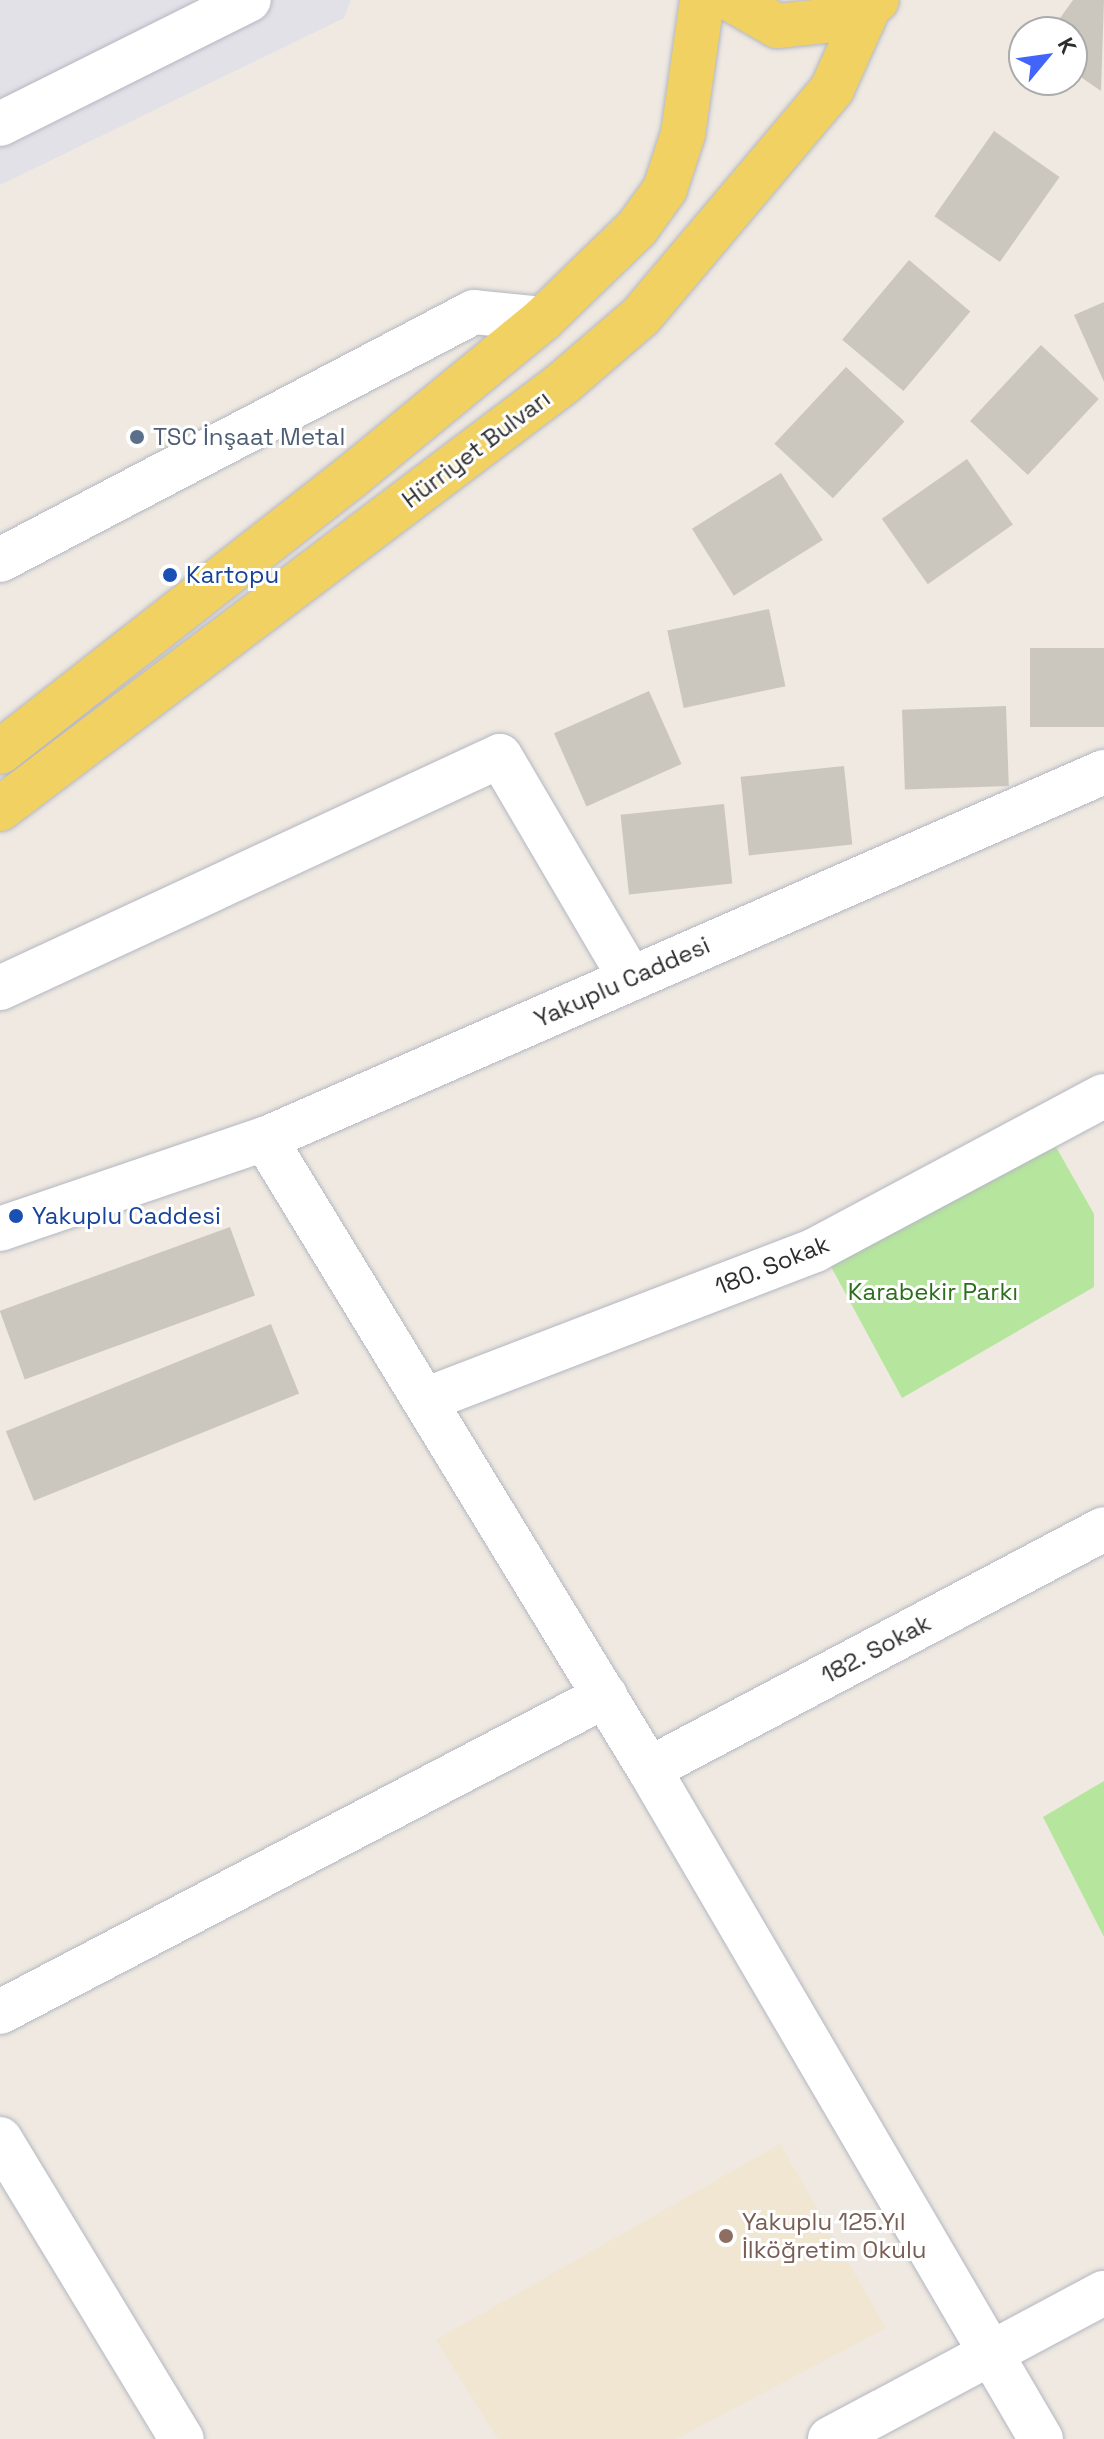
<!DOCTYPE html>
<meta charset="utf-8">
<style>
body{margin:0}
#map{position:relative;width:1104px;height:2439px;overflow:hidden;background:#efe9e1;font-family:"Space Grotesk",sans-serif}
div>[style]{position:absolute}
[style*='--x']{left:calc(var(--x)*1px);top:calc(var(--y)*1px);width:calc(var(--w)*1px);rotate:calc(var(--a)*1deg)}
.industrial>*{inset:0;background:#e3e1e8}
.education>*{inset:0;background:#f0e6d1}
.green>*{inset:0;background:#b6e59e}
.building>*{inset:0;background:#cbc7bf;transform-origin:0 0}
.roads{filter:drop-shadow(0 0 2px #b4b7c1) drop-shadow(0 0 2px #b4b7c1)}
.minor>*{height:44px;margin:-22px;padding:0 22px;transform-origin:22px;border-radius:22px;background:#fff}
.major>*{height:44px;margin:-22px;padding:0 22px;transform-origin:22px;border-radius:22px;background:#f2d163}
.dots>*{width:22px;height:22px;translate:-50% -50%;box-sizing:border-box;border:4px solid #fff;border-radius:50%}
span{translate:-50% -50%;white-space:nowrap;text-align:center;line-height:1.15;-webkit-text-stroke:6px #fff;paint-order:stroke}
.service-label{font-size:24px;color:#4e5e75}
.left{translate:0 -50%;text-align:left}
.street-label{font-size:24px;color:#2e2e2e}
.transit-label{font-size:24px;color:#164399}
.park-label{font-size:24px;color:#2c6e1b}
.education-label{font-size:24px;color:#785e54}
.north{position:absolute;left:1008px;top:16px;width:80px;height:80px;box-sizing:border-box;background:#fff;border:2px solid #ababab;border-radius:50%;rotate:61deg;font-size:22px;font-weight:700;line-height:32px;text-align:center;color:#2e2e2e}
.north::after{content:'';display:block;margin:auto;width:28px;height:36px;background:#4264fb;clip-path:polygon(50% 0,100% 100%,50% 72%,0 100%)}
</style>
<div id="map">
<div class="industrial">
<div style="clip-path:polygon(0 0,351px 0,344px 18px,0 185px)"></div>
</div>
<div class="education">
<div style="clip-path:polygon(780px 2144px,886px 2328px,676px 2439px,498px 2439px,436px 2340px)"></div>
</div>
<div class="green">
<div style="clip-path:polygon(1056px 1147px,1094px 1214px,1094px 1287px,902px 1398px,828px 1261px)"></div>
<div style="clip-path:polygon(1104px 1781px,1104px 1937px,1043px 1817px)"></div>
</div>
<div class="building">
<div style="clip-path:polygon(1073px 0,1104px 0,1101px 91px,1072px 71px,1072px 32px,1050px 32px)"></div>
<div style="left:994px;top:131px;width:80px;height:104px;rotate:35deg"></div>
<div style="left:909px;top:260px;width:80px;height:104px;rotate:40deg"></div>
<div style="clip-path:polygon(1104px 302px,1104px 382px,1074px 315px)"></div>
<div style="left:1041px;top:345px;width:79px;height:104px;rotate:43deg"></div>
<div style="left:846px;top:367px;width:80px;height:105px;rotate:43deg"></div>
<div style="left:967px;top:459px;width:80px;height:104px;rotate:55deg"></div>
<div style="left:781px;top:473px;width:79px;height:105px;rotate:58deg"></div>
<div style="left:769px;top:609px;width:79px;height:104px;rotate:78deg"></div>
<div style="left:1104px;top:648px;width:79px;height:74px;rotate:90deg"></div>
<div style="left:649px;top:691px;width:80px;height:104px;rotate:66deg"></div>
<div style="left:1006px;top:706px;width:80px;height:104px;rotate:88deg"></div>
<div style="left:844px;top:766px;width:79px;height:104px;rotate:84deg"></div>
<div style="left:724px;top:804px;width:80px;height:104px;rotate:84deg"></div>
<div style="left:230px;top:1227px;width:73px;height:245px;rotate:70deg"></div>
<div style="left:271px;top:1324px;width:75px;height:286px;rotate:68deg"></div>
</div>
<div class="roads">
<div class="minor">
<div style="--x:0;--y:124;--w:278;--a:-26.5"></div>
<div style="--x:0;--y:560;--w:535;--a:-27.62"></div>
<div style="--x:474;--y:312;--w:69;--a:5.8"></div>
<div style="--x:0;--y:988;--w:551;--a:-24.89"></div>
<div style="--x:500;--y:756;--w:257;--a:59.6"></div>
<div style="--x:265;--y:1139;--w:738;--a:58.64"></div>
<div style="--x:649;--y:1769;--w:776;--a:59.67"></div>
<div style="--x:0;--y:1229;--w:280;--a:-18.8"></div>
<div style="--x:265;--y:1139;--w:916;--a:-23.63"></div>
<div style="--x:425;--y:1400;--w:418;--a:-21"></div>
<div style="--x:815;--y:1250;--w:327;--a:-28.1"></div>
<div style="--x:649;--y:1769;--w:514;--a:-27.81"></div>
<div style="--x:0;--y:2012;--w:683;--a:-27.58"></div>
<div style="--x:0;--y:2139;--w:351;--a:58.8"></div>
<div style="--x:830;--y:2439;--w:310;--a:-28.1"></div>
</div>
<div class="major">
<div style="--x:732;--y:0;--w:52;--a:30"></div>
<div style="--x:777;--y:26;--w:56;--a:-6.1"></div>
<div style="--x:833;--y:20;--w:48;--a:-24.4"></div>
<div style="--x:0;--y:752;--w:447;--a:-38.1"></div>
<div style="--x:352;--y:476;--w:247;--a:-39.4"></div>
<div style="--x:543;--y:319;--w:131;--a:-44.1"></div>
<div style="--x:637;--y:228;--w:48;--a:-54.3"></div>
<div style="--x:665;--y:189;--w:58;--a:-71.9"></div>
<div style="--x:683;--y:134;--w:135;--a:-81.9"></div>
<div style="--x:0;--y:809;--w:705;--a:-37.1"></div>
<div style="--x:562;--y:384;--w:104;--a:-40.7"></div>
<div style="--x:641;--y:316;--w:297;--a:-49.9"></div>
<div style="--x:832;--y:89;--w:88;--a:-65.8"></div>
</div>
</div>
<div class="dots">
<div style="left:137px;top:437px;background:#5c6f8a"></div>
<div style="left:170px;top:575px;background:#1a4fb4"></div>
<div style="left:16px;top:1216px;background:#1a4fb4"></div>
<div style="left:726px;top:2236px;background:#8d6e63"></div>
</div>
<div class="service-label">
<span class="left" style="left:153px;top:437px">TSC İnşaat Metal</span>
</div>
<div class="street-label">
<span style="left:476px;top:449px;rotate:-37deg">Hürriyet Bulvarı</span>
<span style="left:622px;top:982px;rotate:-24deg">Yakuplu Caddesi</span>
<span style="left:772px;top:1265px;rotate:-22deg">180. Sokak</span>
<span style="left:876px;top:1649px;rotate:-28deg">182. Sokak</span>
</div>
<div class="transit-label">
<span class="left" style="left:186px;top:575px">Kartopu</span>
<span class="left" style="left:32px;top:1216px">Yakuplu Caddesi</span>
</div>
<div class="park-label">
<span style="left:933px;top:1292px">Karabekir Parkı</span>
</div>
<div class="education-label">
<span class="left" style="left:742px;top:2236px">Yakuplu 125.Yıl<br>İlköğretim Okulu</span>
</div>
<div class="north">K</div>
</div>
